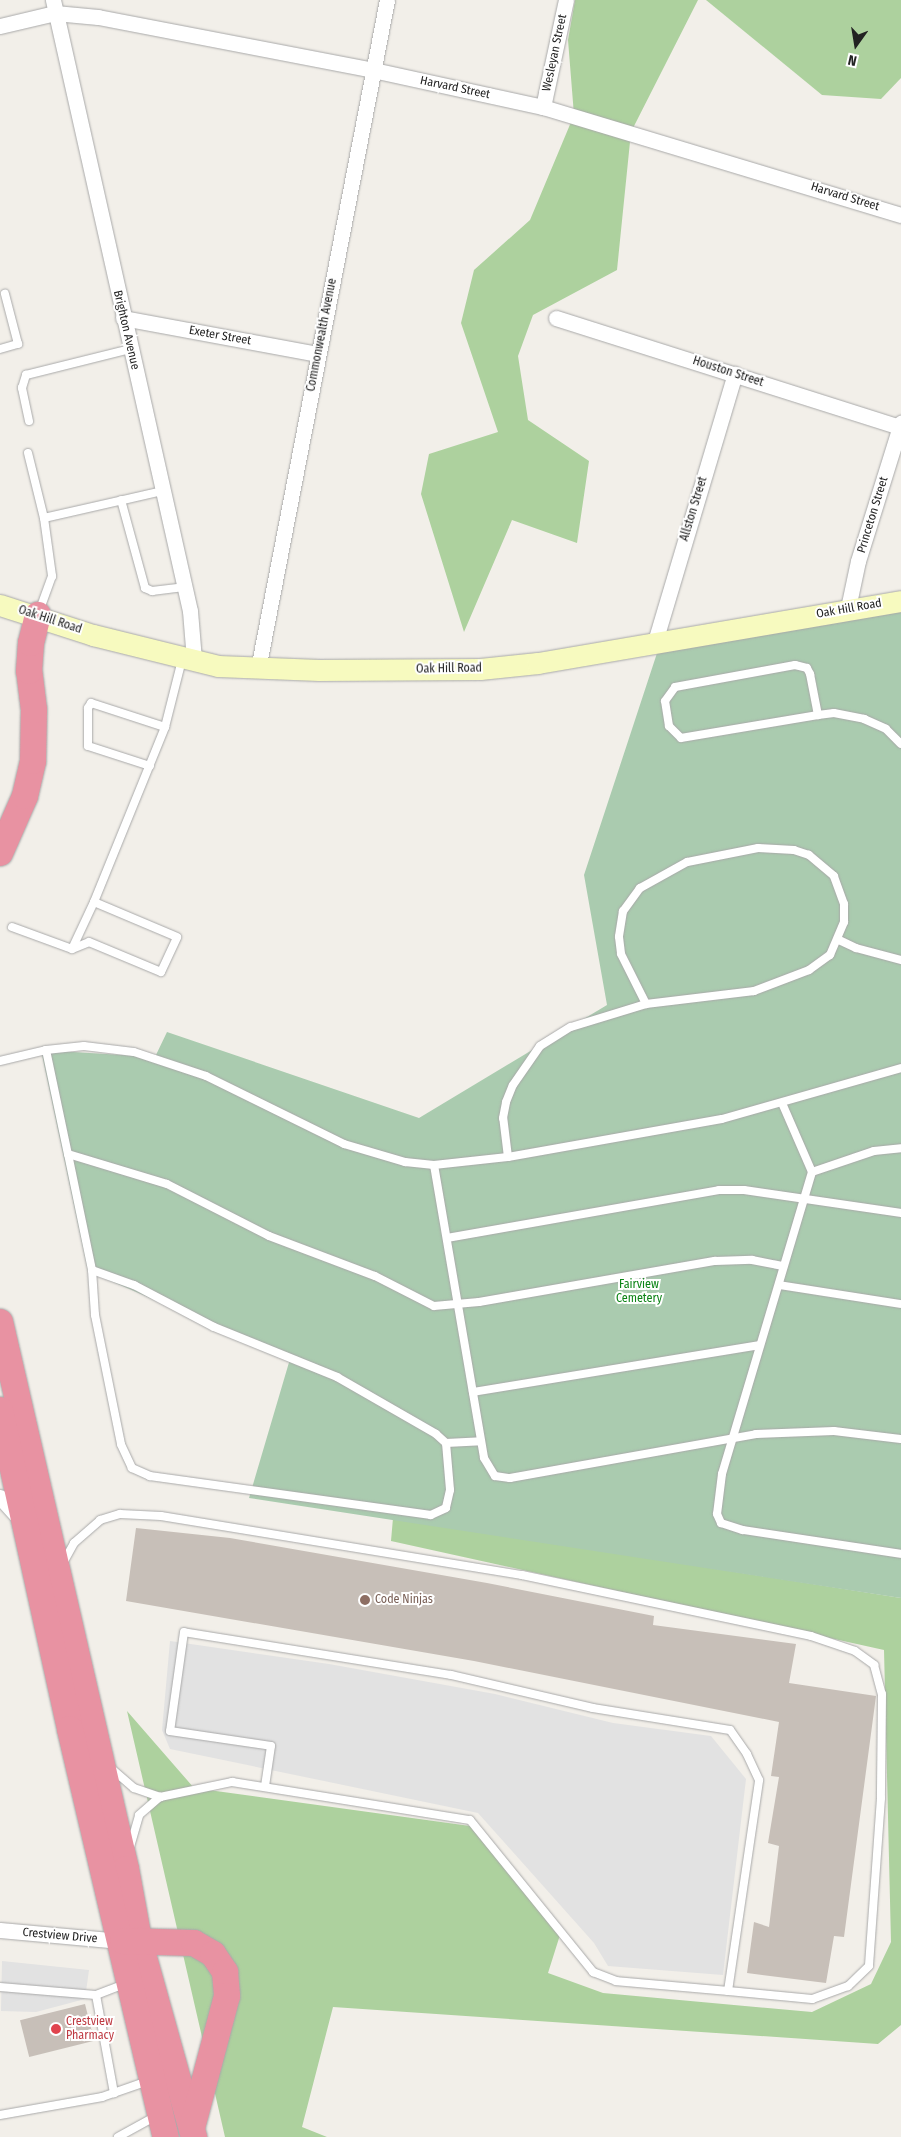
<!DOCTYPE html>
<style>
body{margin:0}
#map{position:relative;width:901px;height:2137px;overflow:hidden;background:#f2efe9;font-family:"Fira Sans Condensed",sans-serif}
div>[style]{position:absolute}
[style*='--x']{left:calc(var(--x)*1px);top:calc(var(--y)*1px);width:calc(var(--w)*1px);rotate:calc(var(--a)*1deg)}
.forest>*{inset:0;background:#add19e}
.cemetery>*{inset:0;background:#aacbaf}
.parking>*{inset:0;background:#e2e2e2}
.building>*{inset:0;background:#c7bfb8;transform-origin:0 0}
.roads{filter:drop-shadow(0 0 1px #a9a9a9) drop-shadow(0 0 1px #a9a9a9)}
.lane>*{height:8px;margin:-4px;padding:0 4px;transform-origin:4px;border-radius:4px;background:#fff}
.street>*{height:15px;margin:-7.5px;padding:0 7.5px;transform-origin:7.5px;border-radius:7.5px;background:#fff}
.secondary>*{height:21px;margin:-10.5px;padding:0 10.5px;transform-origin:10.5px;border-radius:10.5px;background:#f7fabf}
.highway>*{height:26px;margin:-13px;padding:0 13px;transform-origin:13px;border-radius:13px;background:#e892a2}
.dots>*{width:14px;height:14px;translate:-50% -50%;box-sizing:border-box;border:2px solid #fff;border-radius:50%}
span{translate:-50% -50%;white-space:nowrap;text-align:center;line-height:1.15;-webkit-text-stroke:4px #fff;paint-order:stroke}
.street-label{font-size:12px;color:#222}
.park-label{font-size:12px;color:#0c8416}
.education-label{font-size:12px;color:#785e54}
.left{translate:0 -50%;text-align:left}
.health-label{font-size:12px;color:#be3a42}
.north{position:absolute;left:831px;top:20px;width:50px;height:50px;-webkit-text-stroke:4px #fff;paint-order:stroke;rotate:193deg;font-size:14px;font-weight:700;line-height:20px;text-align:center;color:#222}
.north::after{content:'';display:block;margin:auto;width:18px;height:22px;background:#222;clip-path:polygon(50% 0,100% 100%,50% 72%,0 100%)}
</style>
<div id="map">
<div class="forest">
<div style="clip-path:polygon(575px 0,698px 0,631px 132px,617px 270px,533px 315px,518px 356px,528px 420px,589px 461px,577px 543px,512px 520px,464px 632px,421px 494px,429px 454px,498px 432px,461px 323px,474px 270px,530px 220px,574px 115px,568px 40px)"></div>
<div style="clip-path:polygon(706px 0,901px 0,901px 78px,881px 99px,822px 95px)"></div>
<div style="clip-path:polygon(393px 1518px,901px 1598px,901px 2025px,878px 2044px,333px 2007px,302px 2127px,327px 2137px,225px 2137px,127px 1711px,194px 1788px,470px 1826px,560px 1935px,548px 1973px,603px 1993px,812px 2012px,871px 1984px,891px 1942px,884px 1650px,391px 1541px)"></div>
</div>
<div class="cemetery">
<div style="clip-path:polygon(901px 603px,901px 1598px,249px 1498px,290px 1359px,88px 1271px,41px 1050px,155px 1057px,167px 1032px,419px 1118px,607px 1005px,584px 875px,660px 644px)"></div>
</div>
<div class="parking">
<div style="clip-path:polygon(170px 1641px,329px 1664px,495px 1694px,613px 1723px,711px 1736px,746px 1779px,723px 1975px,608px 1966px,594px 1943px,478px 1813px,170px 1749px,162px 1730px)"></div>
<div style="clip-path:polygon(2px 1961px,89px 1970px,85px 1999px,36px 2012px,1px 2011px)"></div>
</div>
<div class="building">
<div style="clip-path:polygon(136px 1528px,230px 1538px,487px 1583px,654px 1616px,653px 1625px,796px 1644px,789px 1683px,876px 1696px,844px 1937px,834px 1936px,826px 1983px,747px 1973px,754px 1922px,769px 1927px,779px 1846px,768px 1843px,779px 1777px,771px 1776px,779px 1722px,474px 1661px,126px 1601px)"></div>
<div style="left:85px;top:2004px;width:38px;height:67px;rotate:76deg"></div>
</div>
<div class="roads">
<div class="lane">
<div style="--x:0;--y:349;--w:19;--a:-16"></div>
<div style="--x:18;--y:344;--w:52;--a:-104.6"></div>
<div style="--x:29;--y:421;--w:34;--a:-102"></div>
<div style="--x:22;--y:388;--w:14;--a:-73"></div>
<div style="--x:26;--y:375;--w:107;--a:-14"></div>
<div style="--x:28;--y:453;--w:67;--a:76.2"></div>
<div style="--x:44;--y:518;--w:59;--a:82.1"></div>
<div style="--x:52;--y:576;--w:37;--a:110"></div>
<div style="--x:121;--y:500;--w:91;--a:74.7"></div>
<div style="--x:145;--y:588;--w:8;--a:23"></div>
<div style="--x:152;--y:591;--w:32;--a:-7"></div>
<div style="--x:44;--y:518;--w:122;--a:-12.8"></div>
<div style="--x:795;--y:665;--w:12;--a:14"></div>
<div style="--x:807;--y:668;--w:7;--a:63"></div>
<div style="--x:810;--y:674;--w:42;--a:79"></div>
<div style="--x:818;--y:715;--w:139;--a:170.5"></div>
<div style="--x:681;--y:738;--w:17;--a:-135"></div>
<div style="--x:669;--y:726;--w:25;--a:-99"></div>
<div style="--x:665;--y:701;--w:17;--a:-54"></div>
<div style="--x:675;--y:687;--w:122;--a:-10.4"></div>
<div style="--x:818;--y:715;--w:16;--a:-7"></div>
<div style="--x:834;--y:713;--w:31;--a:11"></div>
<div style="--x:864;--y:719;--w:24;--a:24"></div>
<div style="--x:886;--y:729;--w:21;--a:45"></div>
<div style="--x:150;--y:766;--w:65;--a:-162.1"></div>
<div style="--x:88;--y:746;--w:38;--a:-90"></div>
<div style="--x:88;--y:708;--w:6;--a:-59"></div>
<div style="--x:91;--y:703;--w:78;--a:18"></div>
<div style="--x:12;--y:927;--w:64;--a:20.1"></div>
<div style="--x:72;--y:949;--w:18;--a:-22"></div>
<div style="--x:89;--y:942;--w:78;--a:22.6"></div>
<div style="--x:161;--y:972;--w:38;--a:-65"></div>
<div style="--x:177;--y:937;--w:90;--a:-157.1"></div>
<div style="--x:94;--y:902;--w:189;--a:-67.9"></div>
<div style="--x:165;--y:727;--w:69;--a:-75.8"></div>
<div style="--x:839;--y:940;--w:19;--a:25"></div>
<div style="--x:856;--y:948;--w:47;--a:14.9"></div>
<div style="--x:72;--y:949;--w:52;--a:-64.9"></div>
<div style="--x:46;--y:1050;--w:106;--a:78.1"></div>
<div style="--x:68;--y:1154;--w:103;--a:16.9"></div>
<div style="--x:167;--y:1184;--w:114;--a:27"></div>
<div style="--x:269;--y:1236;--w:113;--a:20.7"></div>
<div style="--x:375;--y:1276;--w:66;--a:27"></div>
<div style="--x:434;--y:1306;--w:45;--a:-5.1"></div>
<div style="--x:479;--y:1302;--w:240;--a:-9.9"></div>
<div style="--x:715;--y:1261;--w:37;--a:-2"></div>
<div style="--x:752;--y:1260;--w:32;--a:11"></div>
<div style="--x:0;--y:1061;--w:47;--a:-13.4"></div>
<div style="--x:46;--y:1050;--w:38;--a:-6"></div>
<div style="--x:84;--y:1046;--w:50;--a:6.8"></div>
<div style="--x:134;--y:1052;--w:76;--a:18.4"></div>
<div style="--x:206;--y:1076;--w:154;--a:26.2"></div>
<div style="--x:344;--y:1144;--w:64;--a:16.4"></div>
<div style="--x:405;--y:1162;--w:29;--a:6"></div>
<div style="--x:434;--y:1165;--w:74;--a:-6.2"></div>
<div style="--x:508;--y:1157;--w:217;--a:-10.1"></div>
<div style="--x:722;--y:1119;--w:186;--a:-15.9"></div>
<div style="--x:782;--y:1103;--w:75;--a:66.5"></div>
<div style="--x:812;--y:1172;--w:315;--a:106.6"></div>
<div style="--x:722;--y:1474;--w:40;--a:97.1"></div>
<div style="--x:717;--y:1514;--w:10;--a:66"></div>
<div style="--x:721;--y:1523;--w:23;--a:18"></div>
<div style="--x:743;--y:1530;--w:160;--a:8.6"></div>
<div style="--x:68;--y:1154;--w:118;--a:78.3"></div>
<div style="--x:92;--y:1270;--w:45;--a:19.7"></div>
<div style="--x:134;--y:1285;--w:90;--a:27.7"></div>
<div style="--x:214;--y:1327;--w:133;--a:22.1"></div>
<div style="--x:337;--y:1377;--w:114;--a:29.9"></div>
<div style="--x:436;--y:1434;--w:13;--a:42"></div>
<div style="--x:446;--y:1443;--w:47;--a:85.1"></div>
<div style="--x:450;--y:1490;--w:18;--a:103"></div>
<div style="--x:446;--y:1508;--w:17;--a:155"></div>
<div style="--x:431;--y:1515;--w:284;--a:-172.1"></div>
<div style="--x:150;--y:1476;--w:20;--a:-156"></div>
<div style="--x:132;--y:1468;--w:26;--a:-115"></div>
<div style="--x:121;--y:1444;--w:132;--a:-101.4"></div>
<div style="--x:95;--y:1315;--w:45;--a:-93.8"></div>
<div style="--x:508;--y:1157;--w:39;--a:-97"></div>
<div style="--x:503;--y:1118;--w:16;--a:-79"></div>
<div style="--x:506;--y:1102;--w:18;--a:-68"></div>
<div style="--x:513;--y:1085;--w:47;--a:-55.3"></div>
<div style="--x:540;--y:1046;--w:36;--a:-32"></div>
<div style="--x:571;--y:1027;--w:78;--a:-17"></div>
<div style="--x:646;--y:1004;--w:109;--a:-6.9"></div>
<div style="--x:754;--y:991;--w:59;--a:-20.9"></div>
<div style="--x:809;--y:970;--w:26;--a:-36"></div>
<div style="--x:830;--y:955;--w:36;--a:-67"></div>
<div style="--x:844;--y:922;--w:18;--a:-90"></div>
<div style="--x:844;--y:904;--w:30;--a:-110"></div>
<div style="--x:834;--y:876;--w:33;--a:-140"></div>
<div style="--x:809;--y:855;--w:16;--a:-162"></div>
<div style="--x:794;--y:850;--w:36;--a:-177"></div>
<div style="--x:758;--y:848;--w:72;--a:168.8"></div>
<div style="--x:687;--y:862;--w:54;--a:151"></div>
<div style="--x:640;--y:888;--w:29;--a:126"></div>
<div style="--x:623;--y:911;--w:26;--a:99"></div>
<div style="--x:619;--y:937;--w:17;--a:83"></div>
<div style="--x:621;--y:954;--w:56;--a:63.4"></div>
<div style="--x:434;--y:1165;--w:297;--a:80.3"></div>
<div style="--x:484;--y:1458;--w:21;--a:59"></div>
<div style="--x:495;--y:1476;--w:15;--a:8"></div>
<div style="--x:510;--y:1478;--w:250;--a:-10.1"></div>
<div style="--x:756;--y:1434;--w:78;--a:-2.2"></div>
<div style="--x:834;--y:1431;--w:67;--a:6.8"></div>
<div style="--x:812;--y:1172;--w:65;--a:-18.7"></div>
<div style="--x:874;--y:1151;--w:27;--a:-6"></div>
<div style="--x:447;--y:1238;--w:276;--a:-10"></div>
<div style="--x:719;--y:1190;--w:25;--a:0"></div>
<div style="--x:744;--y:1190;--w:159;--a:8.3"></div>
<div style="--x:779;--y:1285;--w:123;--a:8.9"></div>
<div style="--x:473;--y:1392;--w:290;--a:-9.3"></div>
<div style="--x:446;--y:1443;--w:35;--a:-3"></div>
<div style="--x:63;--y:1563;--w:23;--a:-61"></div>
<div style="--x:74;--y:1543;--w:35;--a:-41"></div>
<div style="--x:100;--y:1520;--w:21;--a:-17"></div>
<div style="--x:120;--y:1514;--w:41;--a:2.8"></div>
<div style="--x:161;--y:1516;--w:366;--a:9.3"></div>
<div style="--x:522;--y:1575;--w:295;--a:11.9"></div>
<div style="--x:811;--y:1636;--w:46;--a:18.8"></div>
<div style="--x:855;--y:1651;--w:24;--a:36"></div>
<div style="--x:874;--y:1665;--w:30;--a:75"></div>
<div style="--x:882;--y:1694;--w:104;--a:90.6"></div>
<div style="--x:881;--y:1798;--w:168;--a:94.1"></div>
<div style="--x:869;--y:1966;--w:29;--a:136"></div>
<div style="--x:848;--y:1986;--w:38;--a:160"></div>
<div style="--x:812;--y:1999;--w:84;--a:-174.6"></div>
<div style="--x:112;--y:1769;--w:29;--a:41"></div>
<div style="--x:134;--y:1788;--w:28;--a:19"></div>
<div style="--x:160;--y:1797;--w:74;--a:-11.8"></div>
<div style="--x:232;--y:1782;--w:241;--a:9.1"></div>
<div style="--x:470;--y:1820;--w:196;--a:51"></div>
<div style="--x:593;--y:1972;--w:25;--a:21"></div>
<div style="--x:616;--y:1981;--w:112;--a:5.1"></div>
<div style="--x:728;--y:1991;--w:213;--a:-81.6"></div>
<div style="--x:759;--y:1780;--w:29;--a:-115"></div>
<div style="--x:747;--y:1754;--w:29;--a:-125"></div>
<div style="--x:730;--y:1730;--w:139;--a:-170.9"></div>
<div style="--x:593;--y:1708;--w:146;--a:-166.9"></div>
<div style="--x:451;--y:1675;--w:270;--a:-170.9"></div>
<div style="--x:184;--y:1632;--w:100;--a:98"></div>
<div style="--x:170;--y:1731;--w:102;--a:8.4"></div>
<div style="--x:271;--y:1746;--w:40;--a:98.5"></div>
<div style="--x:130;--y:1847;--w:33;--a:-74"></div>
<div style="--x:139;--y:1815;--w:28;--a:-41"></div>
<div style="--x:0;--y:1987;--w:96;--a:4.8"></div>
<div style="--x:96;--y:1995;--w:31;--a:-21"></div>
<div style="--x:96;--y:1995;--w:100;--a:79.6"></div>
<div style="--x:0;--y:2115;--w:104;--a:-10"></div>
<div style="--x:102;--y:2097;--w:49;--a:-19.2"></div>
<div style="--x:118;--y:2137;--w:43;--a:-28.9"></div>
</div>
<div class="street">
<div style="--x:53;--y:0;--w:626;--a:77.36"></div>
<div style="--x:190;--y:611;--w:49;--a:85.3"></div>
<div style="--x:0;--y:26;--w:57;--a:-13.3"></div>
<div style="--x:55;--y:13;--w:43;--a:5.3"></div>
<div style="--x:98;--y:17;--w:280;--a:10.9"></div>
<div style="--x:373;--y:70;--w:174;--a:12.3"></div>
<div style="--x:543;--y:107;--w:374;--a:16.8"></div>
<div style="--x:543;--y:107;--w:109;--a:-77.9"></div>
<div style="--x:123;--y:318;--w:198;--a:10.5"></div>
<div style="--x:556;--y:318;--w:361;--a:17.6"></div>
<div style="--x:848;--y:608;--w:48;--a:-78"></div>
<div style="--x:858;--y:561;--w:145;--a:-72.7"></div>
<div style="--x:654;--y:645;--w:283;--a:-73.4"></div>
<div style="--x:258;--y:669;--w:681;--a:-79.09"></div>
<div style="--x:0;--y:1497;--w:31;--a:48"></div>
<div style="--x:0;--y:1930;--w:121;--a:5.2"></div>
</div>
<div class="secondary">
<div style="--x:0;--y:605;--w:98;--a:17.9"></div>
<div style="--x:93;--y:635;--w:129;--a:13.9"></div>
<div style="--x:218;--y:666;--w:101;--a:2.3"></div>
<div style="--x:319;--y:670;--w:161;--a:-0.4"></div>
<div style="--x:480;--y:669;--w:58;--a:-5.9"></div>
<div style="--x:538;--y:663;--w:368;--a:-9.7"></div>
</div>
<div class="highway">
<div style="--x:0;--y:853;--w:62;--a:-66.3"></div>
<div style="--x:25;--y:796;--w:36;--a:-77"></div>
<div style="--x:33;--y:761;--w:51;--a:-88.9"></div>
<div style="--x:34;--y:710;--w:39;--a:-97"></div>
<div style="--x:29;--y:671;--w:28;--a:-86"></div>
<div style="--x:31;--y:643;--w:29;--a:-76"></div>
<div style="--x:0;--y:1322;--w:561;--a:77.03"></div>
<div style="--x:126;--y:1869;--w:72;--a:79.6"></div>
<div style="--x:139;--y:1940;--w:205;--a:74.4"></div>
<div style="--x:0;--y:1410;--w:327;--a:77.6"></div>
<div style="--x:70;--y:1729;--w:419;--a:76.8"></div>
<div style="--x:123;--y:1941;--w:71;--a:1.6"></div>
<div style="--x:194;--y:1943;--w:22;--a:30"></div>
<div style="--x:213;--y:1954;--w:22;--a:56"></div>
<div style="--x:225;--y:1972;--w:24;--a:85"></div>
<div style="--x:227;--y:1996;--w:137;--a:104.9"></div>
</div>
</div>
<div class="dots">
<div style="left:365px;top:1600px;background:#8d6e63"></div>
<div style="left:56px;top:2029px;background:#e0444e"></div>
</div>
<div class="street-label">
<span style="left:555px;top:53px;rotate:-78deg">Wesleyan Street</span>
<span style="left:455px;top:88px;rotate:12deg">Harvard Street</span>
<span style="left:845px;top:197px;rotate:17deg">Harvard Street</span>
<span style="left:126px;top:330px;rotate:77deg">Brighton Avenue</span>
<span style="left:322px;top:335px;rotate:-79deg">Commonwealth Avenue</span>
<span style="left:220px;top:336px;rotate:10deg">Exeter Street</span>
<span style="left:728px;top:372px;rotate:18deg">Houston Street</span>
<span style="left:694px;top:509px;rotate:-73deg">Allston Street</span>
<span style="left:873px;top:515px;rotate:-73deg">Princeton Street</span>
<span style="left:849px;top:609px;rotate:-10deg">Oak Hill Road</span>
<span style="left:50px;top:620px;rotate:18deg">Oak Hill Road</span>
<span style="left:449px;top:669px;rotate:-1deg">Oak Hill Road</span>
<span style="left:60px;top:1936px;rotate:5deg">Crestview Drive</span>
</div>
<div class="park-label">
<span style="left:639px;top:1292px">Fairview<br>Cemetery</span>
</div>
<div class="education-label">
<span class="left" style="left:375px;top:1600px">Code Ninjas</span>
</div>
<div class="health-label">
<span class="left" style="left:66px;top:2029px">Crestview<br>Pharmacy</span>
</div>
<div class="north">N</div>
</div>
